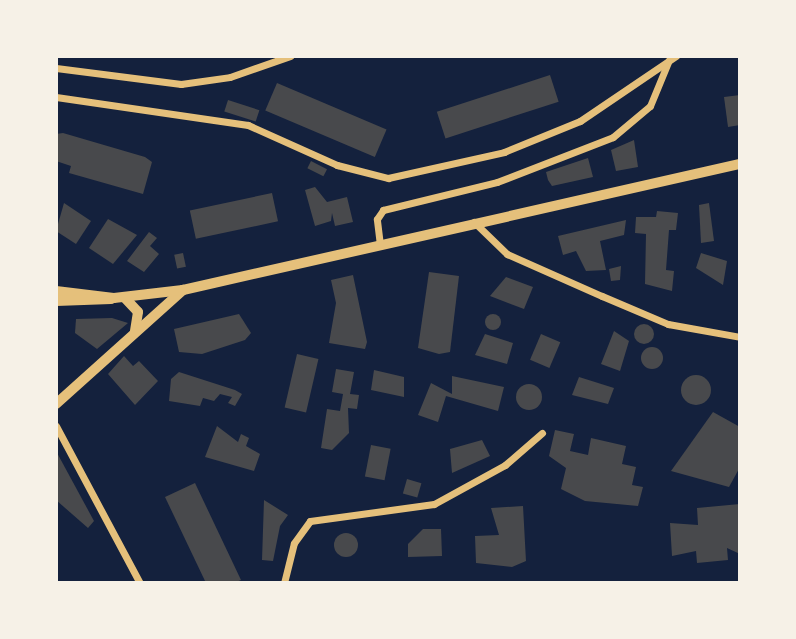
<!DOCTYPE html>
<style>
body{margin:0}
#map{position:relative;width:796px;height:639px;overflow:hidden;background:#14213d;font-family:"Asap Condensed",sans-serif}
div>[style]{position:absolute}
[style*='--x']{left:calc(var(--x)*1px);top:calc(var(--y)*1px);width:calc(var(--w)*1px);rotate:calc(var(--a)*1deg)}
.building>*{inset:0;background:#48494c;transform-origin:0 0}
.round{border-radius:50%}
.minor>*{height:7px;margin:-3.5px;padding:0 3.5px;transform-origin:3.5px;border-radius:3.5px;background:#e5c07b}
.tertiary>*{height:10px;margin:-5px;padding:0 5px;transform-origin:5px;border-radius:5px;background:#e5c07b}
.secondary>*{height:10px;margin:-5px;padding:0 5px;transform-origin:5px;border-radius:5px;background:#e5c07b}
span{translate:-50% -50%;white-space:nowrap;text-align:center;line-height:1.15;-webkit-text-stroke:6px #f6f1e7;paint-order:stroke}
.frame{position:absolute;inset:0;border:58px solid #f6f1e7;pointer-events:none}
</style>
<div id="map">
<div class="building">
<div style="left:550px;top:75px;width:28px;height:119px;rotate:72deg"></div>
<div style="left:277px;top:83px;width:119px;height:30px;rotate:23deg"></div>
<div style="clip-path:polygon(740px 95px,740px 125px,728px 127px,724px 97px)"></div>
<div style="left:228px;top:100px;width:33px;height:12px;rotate:18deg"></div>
<div style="clip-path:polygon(63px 133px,145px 157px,152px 162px,143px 194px,69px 173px,71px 166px,56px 161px,56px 134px)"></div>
<div style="clip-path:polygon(634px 140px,638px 167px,616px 171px,611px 150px)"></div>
<div style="clip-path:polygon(588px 158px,593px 177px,552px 186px,548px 180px,546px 172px)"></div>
<div style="left:311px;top:161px;width:18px;height:8px;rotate:27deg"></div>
<div style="clip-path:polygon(315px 187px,327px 202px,347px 197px,353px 222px,335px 226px,332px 213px,331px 221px,315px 226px,305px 190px)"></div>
<div style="left:272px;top:193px;width:29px;height:84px;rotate:78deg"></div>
<div style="clip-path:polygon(64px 203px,91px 221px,76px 244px,56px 231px)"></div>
<div style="clip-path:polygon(709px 203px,714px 241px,701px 243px,699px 205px)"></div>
<div style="clip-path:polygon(657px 211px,678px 213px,676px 230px,669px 230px,666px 270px,674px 271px,672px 291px,645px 284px,646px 234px,635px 233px,636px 217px,656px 217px)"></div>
<div style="clip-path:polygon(108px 219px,137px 235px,113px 264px,89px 248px)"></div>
<div style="clip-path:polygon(626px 220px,624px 235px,600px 241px,606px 270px,586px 271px,576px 251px,563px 255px,558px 236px)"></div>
<div style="clip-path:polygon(149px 232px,157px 238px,150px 246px,159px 254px,144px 272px,127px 261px)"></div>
<div style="left:183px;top:253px;width:14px;height:9px;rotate:78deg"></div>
<div style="clip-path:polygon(701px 253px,727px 261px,723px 285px,696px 268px)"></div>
<div style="clip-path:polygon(621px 266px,620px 280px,611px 281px,609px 269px)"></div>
<div style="clip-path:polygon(429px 272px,459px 276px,450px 352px,439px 354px,418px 348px)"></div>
<div style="clip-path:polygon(353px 275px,367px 342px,365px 349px,329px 343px,336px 303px,331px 280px)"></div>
<div style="clip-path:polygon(506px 277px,533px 287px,524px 309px,490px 296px)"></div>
<div class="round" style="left:485px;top:314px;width:16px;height:16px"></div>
<div style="clip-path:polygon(239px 314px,251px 333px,245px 340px,202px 354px,179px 352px,174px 329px)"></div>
<div style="clip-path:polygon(112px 318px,128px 323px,97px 349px,75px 333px,76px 319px)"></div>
<div class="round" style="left:634px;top:324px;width:20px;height:20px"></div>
<div style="clip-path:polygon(614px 331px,629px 341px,620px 371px,601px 364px)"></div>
<div style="clip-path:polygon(485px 334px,513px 343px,507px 364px,475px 355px)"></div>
<div style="left:541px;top:334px;width:21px;height:28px;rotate:23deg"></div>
<div class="round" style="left:641px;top:347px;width:22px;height:22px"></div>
<div style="left:297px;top:354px;width:22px;height:55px;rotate:13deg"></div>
<div style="clip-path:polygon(124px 356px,133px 366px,139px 361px,158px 381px,135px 405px,108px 374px)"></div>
<div style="clip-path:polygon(336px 369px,354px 372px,350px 394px,359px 395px,357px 409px,348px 408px,349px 433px,332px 450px,321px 448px,327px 409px,340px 411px,343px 394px,332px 392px)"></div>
<div style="clip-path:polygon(374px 370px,404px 377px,404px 397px,371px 390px)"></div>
<div style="clip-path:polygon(179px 372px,235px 390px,242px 394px,235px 406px,228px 403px,232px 397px,220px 394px,214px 401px,203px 398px,200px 406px,169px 401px,171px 379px)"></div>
<div class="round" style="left:681px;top:375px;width:30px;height:30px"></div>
<div style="clip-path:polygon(452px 376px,504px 387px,498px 411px,446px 396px,438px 422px,418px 415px,431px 383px,452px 394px)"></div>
<div style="clip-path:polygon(579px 377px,614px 388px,608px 404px,572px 395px)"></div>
<div class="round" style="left:516px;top:384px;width:26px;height:26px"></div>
<div style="clip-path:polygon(713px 412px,740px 427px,740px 467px,729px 487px,671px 471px)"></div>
<div style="clip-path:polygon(217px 426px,238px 442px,241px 434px,249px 438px,246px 446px,260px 454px,254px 471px,205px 457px)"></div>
<div style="clip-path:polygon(555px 430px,574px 434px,570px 451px,588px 455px,591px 438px,626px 446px,622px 464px,636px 467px,632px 485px,643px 487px,638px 506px,585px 501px,561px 489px,566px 468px,549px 456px)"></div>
<div style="clip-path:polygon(482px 440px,490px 456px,452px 473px,450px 449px)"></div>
<div style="left:371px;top:445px;width:20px;height:32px;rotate:11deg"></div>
<div style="clip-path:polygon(56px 451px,94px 521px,88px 528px,56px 500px)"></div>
<div style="left:407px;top:479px;width:15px;height:15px;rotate:16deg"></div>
<div style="clip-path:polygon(195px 483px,241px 580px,234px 583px,206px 583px,165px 497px)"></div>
<div style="clip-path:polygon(264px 500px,288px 515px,280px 526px,273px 561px,262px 560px)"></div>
<div style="clip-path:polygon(740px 504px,740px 554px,727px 548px,728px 560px,697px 563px,696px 551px,672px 556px,670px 523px,698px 525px,697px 508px)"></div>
<div style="clip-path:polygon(523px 506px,526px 561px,512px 567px,476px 563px,475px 536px,499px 535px,491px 508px)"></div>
<div style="clip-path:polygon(423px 529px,441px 529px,442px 556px,408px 557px,408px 544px)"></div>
<div class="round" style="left:334px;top:533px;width:24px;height:24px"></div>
</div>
<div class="minor">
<div style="--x:56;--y:68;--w:126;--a:7.3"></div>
<div style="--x:181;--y:84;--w:49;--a:-8.1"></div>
<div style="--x:230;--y:77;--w:64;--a:-19.3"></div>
<div style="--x:56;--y:97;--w:194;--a:8.3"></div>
<div style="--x:248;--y:125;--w:98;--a:24.2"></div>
<div style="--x:337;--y:165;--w:53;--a:14.3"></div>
<div style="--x:388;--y:178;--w:119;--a:-12.6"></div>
<div style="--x:504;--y:152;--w:82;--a:-22.2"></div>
<div style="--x:580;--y:121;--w:116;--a:-34.1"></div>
<div style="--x:474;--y:222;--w:46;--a:44.1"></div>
<div style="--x:507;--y:254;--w:104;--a:23.9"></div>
<div style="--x:602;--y:296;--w:72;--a:23"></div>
<div style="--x:668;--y:324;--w:73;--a:10.2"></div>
<div style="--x:380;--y:245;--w:26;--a:-97"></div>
<div style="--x:377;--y:219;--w:11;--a:-56"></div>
<div style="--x:383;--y:210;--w:117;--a:-13.8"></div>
<div style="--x:497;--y:182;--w:124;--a:-21.2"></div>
<div style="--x:613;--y:137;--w:48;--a:-40"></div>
<div style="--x:650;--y:106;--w:50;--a:-67.6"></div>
<div style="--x:56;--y:426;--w:178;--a:61.9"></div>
<div style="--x:284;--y:583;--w:41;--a:-76"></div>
<div style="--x:294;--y:543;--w:27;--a:-54"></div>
<div style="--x:310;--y:521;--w:125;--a:-7.8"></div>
<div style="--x:434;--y:504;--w:81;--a:-28.8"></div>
<div style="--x:505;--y:465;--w:49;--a:-40.9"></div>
</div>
<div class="tertiary">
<div style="--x:125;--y:298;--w:19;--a:47"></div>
<div style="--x:138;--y:312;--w:20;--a:99"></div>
<div style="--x:56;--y:404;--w:171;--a:-41.9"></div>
</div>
<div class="secondary">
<div style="--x:56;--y:291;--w:58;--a:6.9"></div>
<div style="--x:114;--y:298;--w:69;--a:-6.6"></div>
<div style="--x:183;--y:290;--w:571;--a:-12.75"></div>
<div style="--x:56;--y:301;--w:55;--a:-2.1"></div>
</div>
<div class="frame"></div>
</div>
